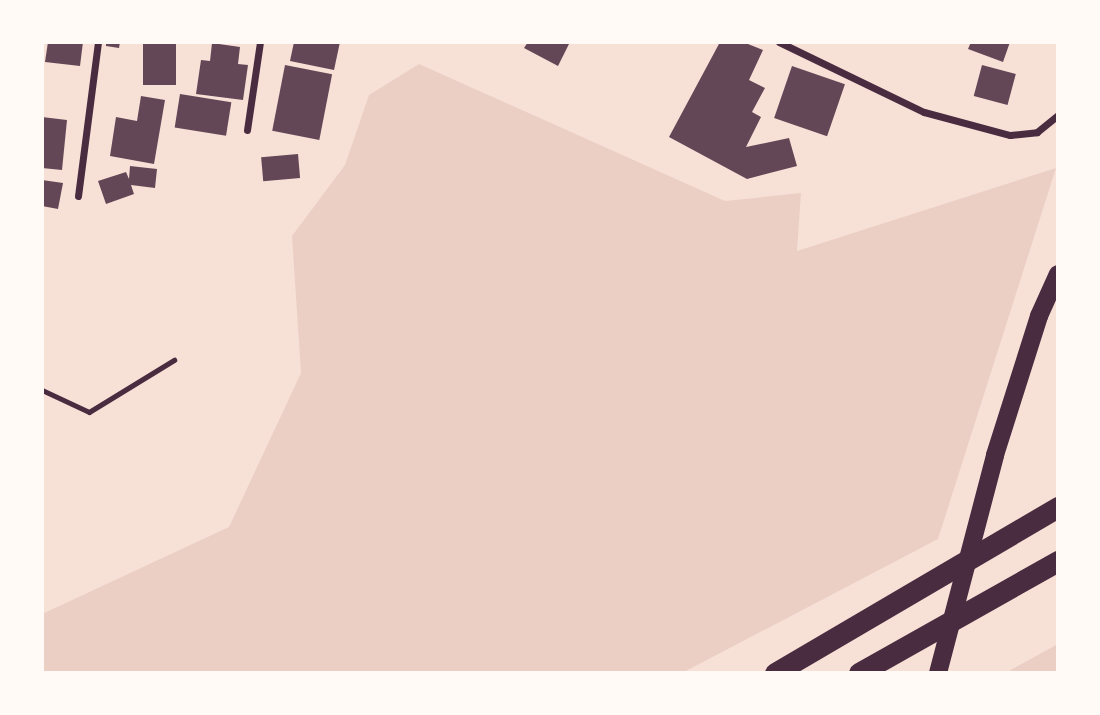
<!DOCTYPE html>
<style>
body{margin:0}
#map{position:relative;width:1100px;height:715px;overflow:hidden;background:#f7e1d7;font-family:"IBM Plex Serif",serif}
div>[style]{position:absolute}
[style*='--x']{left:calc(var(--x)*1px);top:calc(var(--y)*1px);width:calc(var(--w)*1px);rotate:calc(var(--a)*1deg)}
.green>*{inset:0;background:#ebcfc5}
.building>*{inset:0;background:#644757;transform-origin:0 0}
.service>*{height:5px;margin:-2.5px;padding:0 2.5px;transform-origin:2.5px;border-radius:2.5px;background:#4a2c40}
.minor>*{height:7px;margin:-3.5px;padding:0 3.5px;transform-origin:3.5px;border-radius:3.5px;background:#4a2c40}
.primary>*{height:18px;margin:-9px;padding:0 9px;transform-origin:9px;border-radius:9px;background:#4a2c40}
.motorway>*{height:21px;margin:-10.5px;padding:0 10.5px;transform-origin:10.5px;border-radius:10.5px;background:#4a2c40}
span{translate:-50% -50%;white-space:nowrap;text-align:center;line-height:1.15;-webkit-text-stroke:7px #fffaf5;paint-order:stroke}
.frame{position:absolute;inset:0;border:44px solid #fffaf5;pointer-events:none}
</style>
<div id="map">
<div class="green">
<div style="clip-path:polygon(419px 64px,725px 201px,801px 193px,797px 251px,1056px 168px,938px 539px,682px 673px,42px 673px,42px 614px,229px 527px,301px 373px,292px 236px,345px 165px,369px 95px)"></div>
<div style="clip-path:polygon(1058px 644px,1058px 673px,1005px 673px)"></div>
</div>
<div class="building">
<div style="clip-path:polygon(48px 42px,83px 42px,80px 66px,45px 62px)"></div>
<div style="clip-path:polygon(106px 42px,120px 42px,119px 48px,106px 46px)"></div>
<div style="left:143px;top:42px;width:33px;height:43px"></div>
<div style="clip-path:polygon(294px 42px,340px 42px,334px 70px,290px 61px)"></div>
<div style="clip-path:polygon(528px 42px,570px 42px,558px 66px,524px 48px)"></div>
<div style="clip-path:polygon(720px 42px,743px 42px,763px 50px,749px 80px,765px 88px,752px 112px,761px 117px,746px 147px,789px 138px,797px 166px,747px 179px,669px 137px)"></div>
<div style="clip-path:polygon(971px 42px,1010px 42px,1003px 62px,968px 49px)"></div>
<div style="clip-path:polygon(212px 43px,240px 47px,238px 64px,248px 65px,243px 100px,196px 94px,201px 60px,210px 61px)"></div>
<div style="left:285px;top:65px;width:48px;height:67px;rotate:11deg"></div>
<div style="left:982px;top:65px;width:35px;height:32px;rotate:15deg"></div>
<div style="left:792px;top:66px;width:56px;height:55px;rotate:19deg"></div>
<div style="left:180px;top:94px;width:52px;height:34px;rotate:9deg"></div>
<div style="clip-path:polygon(141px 96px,165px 100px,154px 164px,110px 156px,116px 117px,137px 121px)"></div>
<div style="clip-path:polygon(42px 117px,67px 120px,62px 170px,42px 168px)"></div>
<div style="left:298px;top:154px;width:24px;height:37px;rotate:85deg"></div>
<div style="clip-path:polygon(130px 166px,157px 169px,155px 188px,131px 185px,134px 194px,106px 204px,98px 181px,126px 172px,129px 179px)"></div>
<div style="clip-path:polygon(42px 180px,63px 183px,58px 209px,42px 206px)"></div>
</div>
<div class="service">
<div style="--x:42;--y:390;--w:52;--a:25.1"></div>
<div style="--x:89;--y:412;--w:100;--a:-31.5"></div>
</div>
<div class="minor">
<div style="--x:779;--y:42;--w:161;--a:25.8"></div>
<div style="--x:924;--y:112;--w:89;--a:15"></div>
<div style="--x:1010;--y:135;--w:27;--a:-6"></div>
<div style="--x:1037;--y:132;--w:27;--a:-39"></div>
<div style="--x:247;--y:130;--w:89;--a:-81.6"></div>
<div style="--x:78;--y:196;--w:155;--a:-82.6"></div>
</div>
<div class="primary">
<div style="--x:938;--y:673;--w:225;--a:-75.3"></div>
<div style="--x:995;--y:455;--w:146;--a:-72.4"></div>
<div style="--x:1039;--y:316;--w:46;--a:-65.7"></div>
</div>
<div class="motorway">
<div style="--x:775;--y:673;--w:328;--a:-30.4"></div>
<div style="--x:859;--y:673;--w:228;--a:-29.4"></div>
</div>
<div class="frame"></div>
</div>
